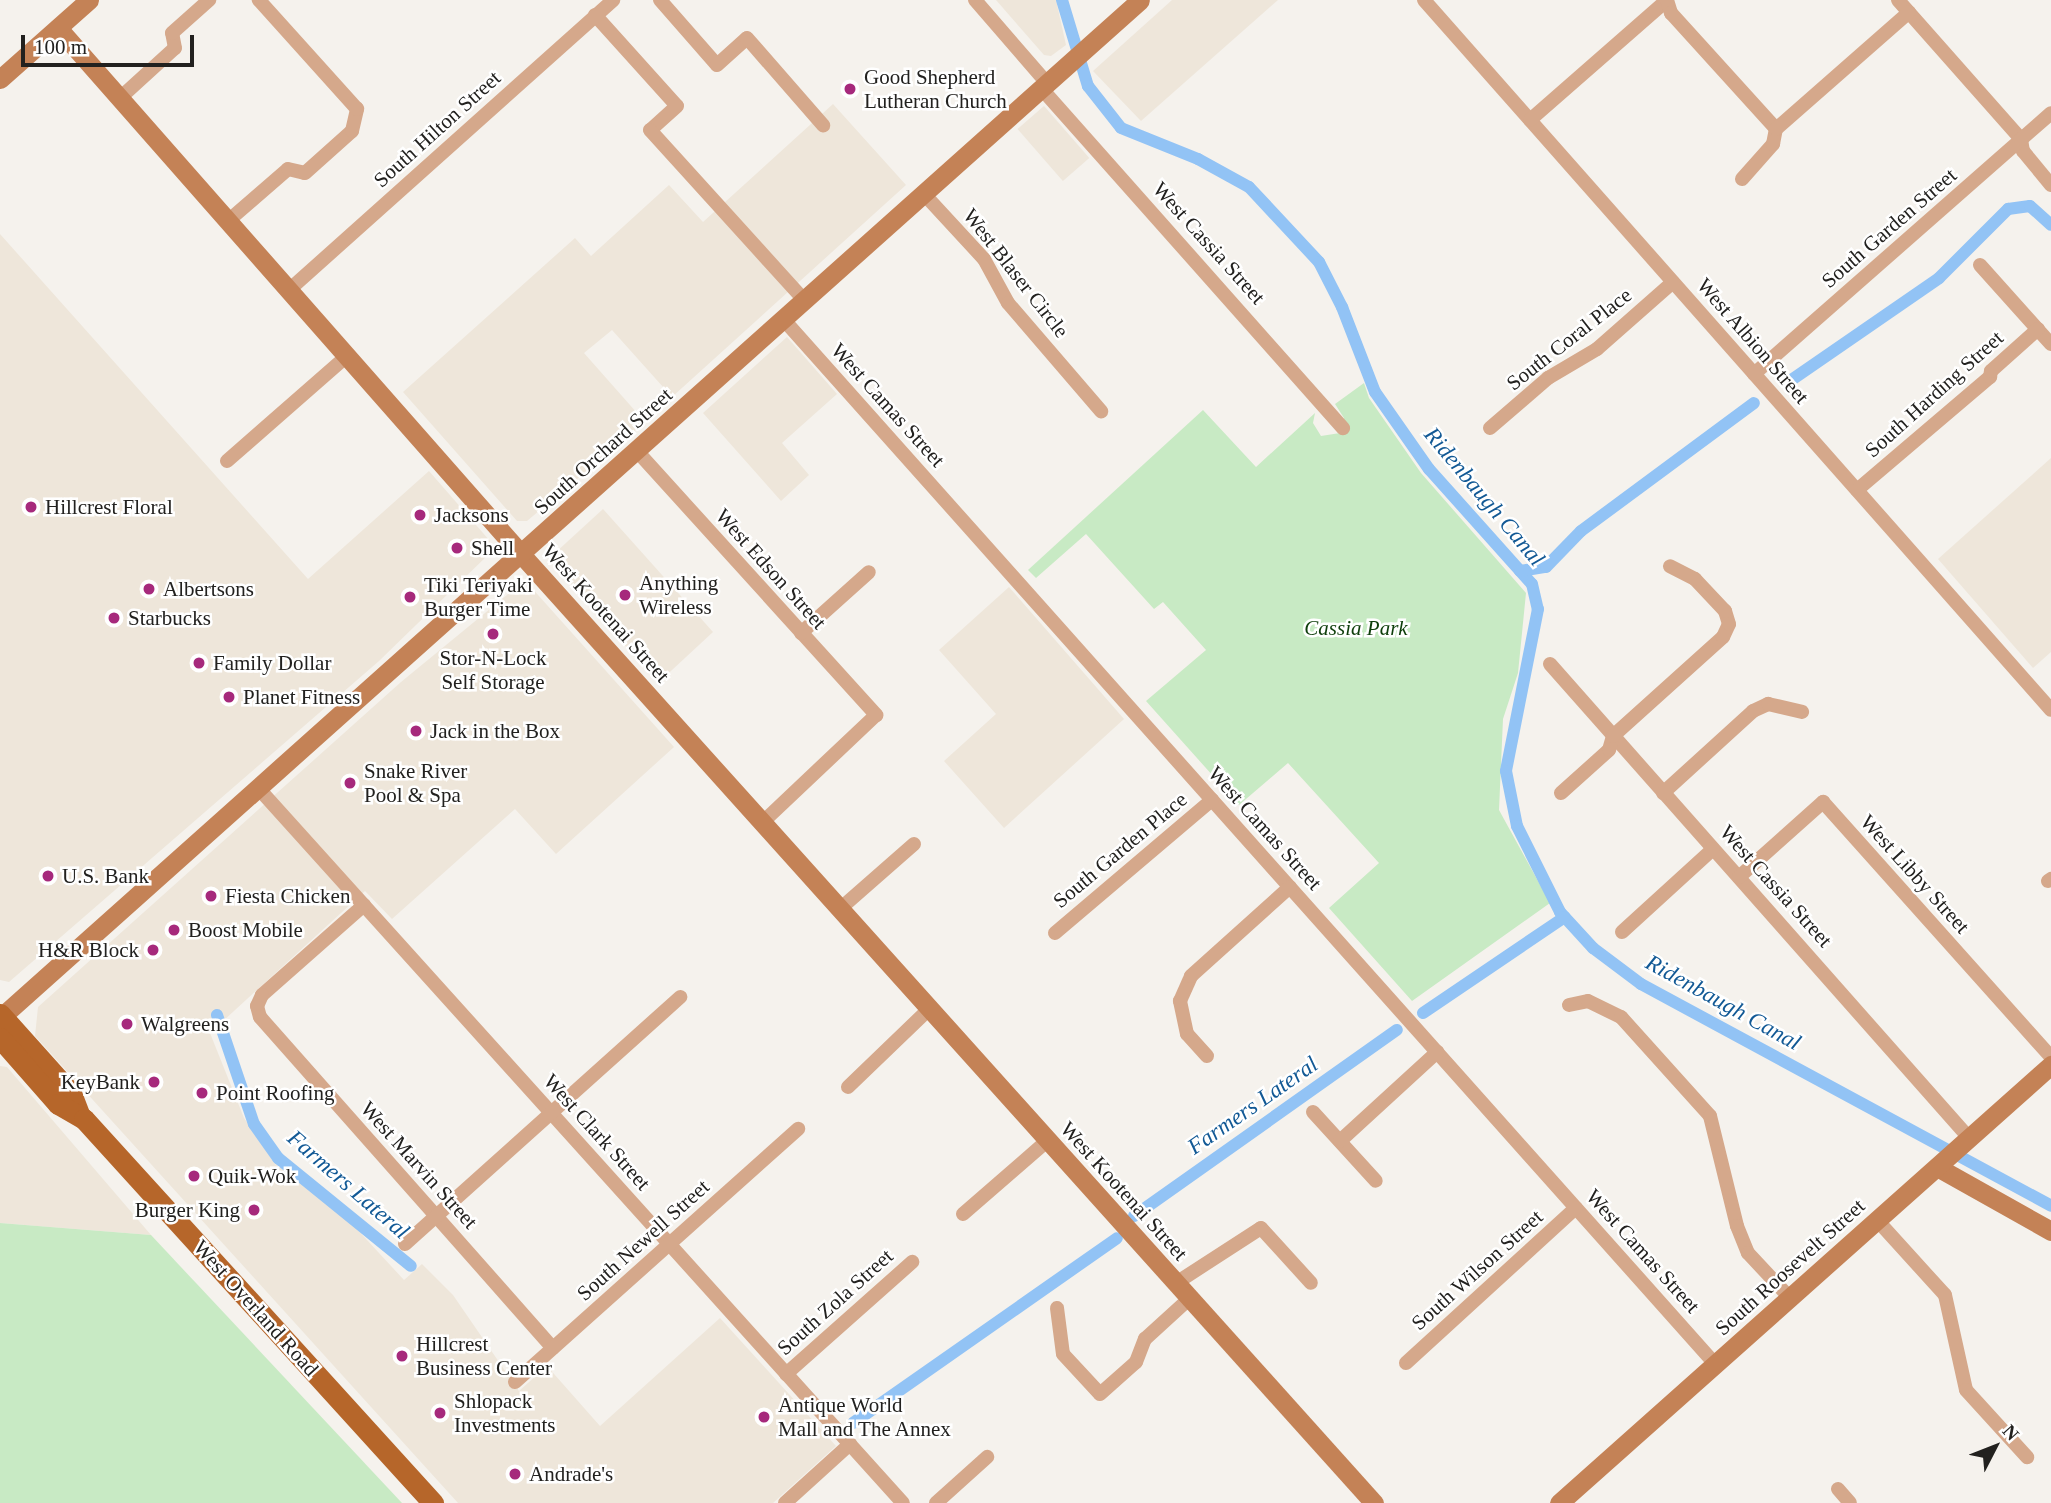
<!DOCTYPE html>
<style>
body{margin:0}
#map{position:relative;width:2051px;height:1503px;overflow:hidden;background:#f5f2ed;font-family:Georgia,serif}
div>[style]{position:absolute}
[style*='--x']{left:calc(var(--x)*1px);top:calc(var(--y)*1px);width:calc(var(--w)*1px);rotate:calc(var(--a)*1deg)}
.built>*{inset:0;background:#eee6da;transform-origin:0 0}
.green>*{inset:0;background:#c8eac4}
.canal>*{height:12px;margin:-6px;padding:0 6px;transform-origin:6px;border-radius:6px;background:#92c3f5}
.street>*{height:14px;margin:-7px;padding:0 7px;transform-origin:7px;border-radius:7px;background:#d5a88b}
.secondary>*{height:19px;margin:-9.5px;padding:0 9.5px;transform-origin:9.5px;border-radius:9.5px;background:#c48256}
.primary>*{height:21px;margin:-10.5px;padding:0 10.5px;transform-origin:10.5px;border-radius:10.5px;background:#b6662a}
.dots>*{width:19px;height:19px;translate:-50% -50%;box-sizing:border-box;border:4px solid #fff;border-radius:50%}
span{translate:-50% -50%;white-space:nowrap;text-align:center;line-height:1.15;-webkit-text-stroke:5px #fff;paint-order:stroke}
.poi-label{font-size:21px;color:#22211f}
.left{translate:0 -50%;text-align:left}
.right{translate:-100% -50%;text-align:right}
.street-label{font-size:21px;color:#22211f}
.park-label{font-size:21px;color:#0e3e0b;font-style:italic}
.water-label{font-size:23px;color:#125995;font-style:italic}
.north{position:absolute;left:1960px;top:1412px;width:70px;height:70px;-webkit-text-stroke:5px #fff;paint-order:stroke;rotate:48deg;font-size:19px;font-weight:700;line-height:28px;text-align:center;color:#22211f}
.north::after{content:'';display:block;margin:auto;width:24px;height:32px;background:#22211f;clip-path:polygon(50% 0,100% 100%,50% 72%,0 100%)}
.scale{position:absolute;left:21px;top:35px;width:173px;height:32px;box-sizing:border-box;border:4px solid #22211f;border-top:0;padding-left:9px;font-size:21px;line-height:24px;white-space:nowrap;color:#22211f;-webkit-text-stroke:5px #fff;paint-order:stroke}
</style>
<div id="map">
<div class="built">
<div style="clip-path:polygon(996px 0,1056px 0,1066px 45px,1051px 56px,1044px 55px)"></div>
<div style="clip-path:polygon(1172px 0,1278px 0,1141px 121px,1093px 71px)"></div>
<div style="clip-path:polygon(833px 104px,906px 185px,672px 397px,612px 330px,584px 353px,645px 422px,527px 521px,517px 521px,403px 392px,575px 238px,591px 256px,669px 185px,703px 222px)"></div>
<div style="left:1044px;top:106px;width:69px;height:35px;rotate:49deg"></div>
<div style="clip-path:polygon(0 234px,308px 579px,429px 471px,490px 541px,489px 554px,379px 661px,9px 982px,0 980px)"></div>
<div style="clip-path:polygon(787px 337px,837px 394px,782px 443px,809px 475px,781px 501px,703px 413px)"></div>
<div style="clip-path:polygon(2051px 458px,2051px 652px,2033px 668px,1938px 559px)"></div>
<div style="clip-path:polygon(603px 509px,713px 632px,658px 683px,554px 565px,555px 553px)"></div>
<div style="clip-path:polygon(519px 585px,530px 586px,674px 747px,556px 854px,515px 809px,392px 919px,365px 891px,210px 1033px,244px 1118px,275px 1164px,342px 1213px,404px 1280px,422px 1264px,453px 1295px,519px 1391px,547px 1366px,600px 1426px,720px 1318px,836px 1446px,773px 1503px,458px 1503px,35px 1036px,38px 1007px,401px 682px)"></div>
<div style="clip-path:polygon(1009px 587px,1124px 719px,1004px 828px,944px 761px,996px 714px,939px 650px)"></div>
<div style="clip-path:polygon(0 1066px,7px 1067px,151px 1235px,0 1223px)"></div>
</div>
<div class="green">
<div style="clip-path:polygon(1364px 383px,1369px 398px,1421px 473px,1526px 593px,1518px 673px,1503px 719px,1499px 810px,1550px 903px,1412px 1001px,1329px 908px,1379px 863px,1288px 763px,1239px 805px,1146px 701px,1206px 650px,1163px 602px,1154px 609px,1086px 534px,1036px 578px,1028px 570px,1203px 410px,1256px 467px,1315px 413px,1313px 423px,1321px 436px,1340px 433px,1344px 418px,1335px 404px)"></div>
<div style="clip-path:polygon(0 1223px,151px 1235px,402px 1503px,0 1503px)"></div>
</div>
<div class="canal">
<div style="--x:1062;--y:0;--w:90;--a:73.2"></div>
<div style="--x:1088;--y:86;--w:53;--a:51.8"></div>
<div style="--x:1121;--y:128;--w:83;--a:21.9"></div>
<div style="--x:1198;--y:159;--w:58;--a:28.8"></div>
<div style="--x:1249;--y:187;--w:103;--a:47"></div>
<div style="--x:1319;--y:262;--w:51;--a:62.9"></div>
<div style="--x:1342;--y:307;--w:91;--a:68.8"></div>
<div style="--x:1375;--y:392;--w:94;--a:55"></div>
<div style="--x:1429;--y:469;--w:154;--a:48.2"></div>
<div style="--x:1532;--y:584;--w:26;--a:77"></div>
<div style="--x:1538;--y:609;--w:165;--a:101.2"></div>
<div style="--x:1506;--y:771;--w:56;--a:78.7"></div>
<div style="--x:1517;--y:826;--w:96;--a:63.4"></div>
<div style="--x:1560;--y:912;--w:49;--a:47.5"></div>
<div style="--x:1593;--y:948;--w:60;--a:36.9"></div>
<div style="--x:1641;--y:984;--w:466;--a:28.4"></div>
<div style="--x:1787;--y:383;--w:185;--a:-34.6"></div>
<div style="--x:1939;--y:278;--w:98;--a:-45"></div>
<div style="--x:2008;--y:209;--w:22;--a:-8"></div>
<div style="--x:2030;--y:206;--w:28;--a:42"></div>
<div style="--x:1520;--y:571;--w:26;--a:-9"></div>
<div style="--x:1546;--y:567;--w:50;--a:-45.8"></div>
<div style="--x:1581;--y:531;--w:215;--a:-36.5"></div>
<div style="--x:1423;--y:1013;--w:171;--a:-34.1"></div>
<div style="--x:217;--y:1015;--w:115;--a:71.3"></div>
<div style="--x:254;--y:1124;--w:42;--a:54.8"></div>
<div style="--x:278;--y:1158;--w:171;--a:39.1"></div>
<div style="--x:1134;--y:1216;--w:322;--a:-35.3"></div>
<div style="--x:853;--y:1423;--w:322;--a:-35"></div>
</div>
<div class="street">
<div style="--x:660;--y:0;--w:86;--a:48.8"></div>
<div style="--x:717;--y:65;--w:40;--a:-42"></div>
<div style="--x:747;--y:38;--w:116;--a:48.9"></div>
<div style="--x:975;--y:0;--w:110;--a:49.1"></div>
<div style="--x:1424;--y:0;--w:947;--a:48.55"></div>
<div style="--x:1898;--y:0;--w:186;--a:48.5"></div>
<div style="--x:2021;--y:139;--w:12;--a:81"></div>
<div style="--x:2023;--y:151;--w:44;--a:50.5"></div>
<div style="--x:595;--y:15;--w:122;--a:48"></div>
<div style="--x:677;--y:106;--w:36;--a:138"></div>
<div style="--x:650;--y:130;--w:231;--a:47.8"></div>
<div style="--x:1041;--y:88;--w:455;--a:48.4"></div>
<div style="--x:120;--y:98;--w:74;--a:-42.3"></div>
<div style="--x:175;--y:48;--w:15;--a:-101"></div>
<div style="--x:172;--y:33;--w:50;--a:-41.7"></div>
<div style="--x:1530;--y:120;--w:182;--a:-41.2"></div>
<div style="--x:1667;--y:0;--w:14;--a:73"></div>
<div style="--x:1671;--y:13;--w:156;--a:47.8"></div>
<div style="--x:1742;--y:179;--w:47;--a:-48.5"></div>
<div style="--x:1773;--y:144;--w:15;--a:-79"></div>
<div style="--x:1776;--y:129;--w:177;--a:-41.3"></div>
<div style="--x:924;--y:194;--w:88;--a:47.3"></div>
<div style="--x:984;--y:259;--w:50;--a:61.4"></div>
<div style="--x:1008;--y:303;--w:143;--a:49.3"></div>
<div style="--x:228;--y:221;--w:79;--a:-40.9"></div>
<div style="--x:288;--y:169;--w:17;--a:13"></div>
<div style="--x:305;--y:173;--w:63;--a:-41.8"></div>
<div style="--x:352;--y:131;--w:23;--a:-77"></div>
<div style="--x:357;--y:109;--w:147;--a:-132"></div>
<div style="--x:1980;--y:265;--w:106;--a:48.1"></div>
<div style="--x:289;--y:290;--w:435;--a:-41.8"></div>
<div style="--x:784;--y:320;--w:1399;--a:48.27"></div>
<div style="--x:1754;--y:374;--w:395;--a:-41.3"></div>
<div style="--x:1490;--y:428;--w:77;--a:-40.8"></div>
<div style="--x:1548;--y:378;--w:57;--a:-30.6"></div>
<div style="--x:1597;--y:349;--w:101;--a:-41.4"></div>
<div style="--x:636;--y:450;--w:358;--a:47.8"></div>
<div style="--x:876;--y:715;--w:156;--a:136.6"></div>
<div style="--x:227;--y:461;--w:159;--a:-41.2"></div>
<div style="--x:1857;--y:490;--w:175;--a:-40.4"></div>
<div style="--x:1990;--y:377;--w:6;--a:-81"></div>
<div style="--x:1991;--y:371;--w:63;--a:-41.8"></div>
<div style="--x:801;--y:633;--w:91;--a:-41.9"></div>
<div style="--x:1550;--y:664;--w:633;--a:48.52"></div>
<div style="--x:260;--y:790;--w:960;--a:47.96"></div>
<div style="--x:1561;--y:793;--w:64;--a:-41.9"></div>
<div style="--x:1609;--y:750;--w:15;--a:-74"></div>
<div style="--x:1613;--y:736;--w:148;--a:-42"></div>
<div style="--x:1723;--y:637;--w:14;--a:-65"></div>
<div style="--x:1729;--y:624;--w:14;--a:-107"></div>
<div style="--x:1725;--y:611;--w:44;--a:-133.2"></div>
<div style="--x:1695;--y:579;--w:28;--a:-153"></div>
<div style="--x:1663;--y:793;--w:122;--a:-42.3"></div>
<div style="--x:1753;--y:711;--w:17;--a:-25"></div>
<div style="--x:1768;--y:704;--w:35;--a:13"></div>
<div style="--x:1739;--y:877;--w:113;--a:-41.8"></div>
<div style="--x:1823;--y:802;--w:342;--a:48.2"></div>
<div style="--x:2048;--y:881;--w:4;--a:-34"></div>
<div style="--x:364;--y:905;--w:136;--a:138.6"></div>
<div style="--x:262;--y:995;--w:12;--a:114"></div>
<div style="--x:257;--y:1006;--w:11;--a:75"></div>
<div style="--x:260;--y:1017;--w:442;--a:48.5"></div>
<div style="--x:841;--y:908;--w:97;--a:-41.2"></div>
<div style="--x:1622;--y:932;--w:123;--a:-42.4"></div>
<div style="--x:1055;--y:933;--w:206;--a:-40.3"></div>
<div style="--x:1569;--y:1005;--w:19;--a:-12"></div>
<div style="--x:1588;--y:1001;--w:37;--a:26"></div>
<div style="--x:1621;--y:1017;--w:133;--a:48"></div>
<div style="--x:1710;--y:1116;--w:113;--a:76.2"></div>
<div style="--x:1737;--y:1226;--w:29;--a:68"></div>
<div style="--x:1748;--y:1253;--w:60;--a:47"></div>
<div style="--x:1207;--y:1056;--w:30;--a:-132"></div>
<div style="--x:1187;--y:1034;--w:34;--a:-102"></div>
<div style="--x:1180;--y:1001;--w:27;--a:-66"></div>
<div style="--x:1191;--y:976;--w:133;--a:-42"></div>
<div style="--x:848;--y:1087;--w:114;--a:-43.9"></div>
<div style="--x:1313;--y:1112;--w:93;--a:47.6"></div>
<div style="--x:1340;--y:1141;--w:132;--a:-42.5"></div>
<div style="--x:963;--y:1214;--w:113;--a:-41"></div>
<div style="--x:1877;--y:1220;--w:101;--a:47.8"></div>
<div style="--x:1945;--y:1295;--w:97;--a:77.5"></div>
<div style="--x:1966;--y:1390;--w:91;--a:47.7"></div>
<div style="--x:405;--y:1244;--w:370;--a:-41.9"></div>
<div style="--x:1176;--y:1283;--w:101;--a:-32.9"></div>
<div style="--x:1261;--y:1228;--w:74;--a:47.7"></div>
<div style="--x:1057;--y:1308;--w:46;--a:82.6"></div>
<div style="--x:1063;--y:1354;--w:54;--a:47.2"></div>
<div style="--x:1100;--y:1394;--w:48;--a:-41.6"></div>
<div style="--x:1136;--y:1362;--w:25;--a:-69"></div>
<div style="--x:1145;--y:1339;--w:61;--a:-42.3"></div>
<div style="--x:1406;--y:1363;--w:230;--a:-42.4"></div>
<div style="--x:786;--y:1374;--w:169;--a:-41.6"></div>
<div style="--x:515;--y:1382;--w:380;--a:-41.8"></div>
<div style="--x:1838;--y:1489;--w:18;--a:49"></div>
<div style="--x:785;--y:1503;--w:88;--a:-42.2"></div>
<div style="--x:936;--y:1503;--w:69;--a:-42"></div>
</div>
<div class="secondary">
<div style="--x:58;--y:28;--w:701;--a:48.64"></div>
<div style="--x:521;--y:554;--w:1276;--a:48.05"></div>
<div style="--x:0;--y:79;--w:119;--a:-41.6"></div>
<div style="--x:0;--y:1018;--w:1528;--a:-41.76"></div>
<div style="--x:1937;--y:1167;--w:131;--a:29.3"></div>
<div style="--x:1559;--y:1503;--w:659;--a:-41.68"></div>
</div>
<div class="primary">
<div style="--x:0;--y:1014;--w:106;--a:48.1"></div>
<div style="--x:71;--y:1093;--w:22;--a:69"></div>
<div style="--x:0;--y:1038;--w:88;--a:48.7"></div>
<div style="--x:58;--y:1104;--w:30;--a:30"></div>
<div style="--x:84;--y:1119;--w:519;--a:47.73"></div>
</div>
<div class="dots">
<div style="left:850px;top:89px;background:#a6297c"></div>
<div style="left:31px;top:507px;background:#a6297c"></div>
<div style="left:420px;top:515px;background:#a6297c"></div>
<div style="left:457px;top:548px;background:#a6297c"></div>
<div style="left:149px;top:589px;background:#a6297c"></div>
<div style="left:625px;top:595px;background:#a6297c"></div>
<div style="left:410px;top:597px;background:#a6297c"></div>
<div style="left:114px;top:618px;background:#a6297c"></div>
<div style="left:493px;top:634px;background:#a6297c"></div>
<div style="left:199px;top:663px;background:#a6297c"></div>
<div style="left:229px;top:697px;background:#a6297c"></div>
<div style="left:416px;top:731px;background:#a6297c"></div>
<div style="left:350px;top:783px;background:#a6297c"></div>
<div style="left:48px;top:876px;background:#a6297c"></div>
<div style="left:211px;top:896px;background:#a6297c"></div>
<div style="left:174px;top:930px;background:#a6297c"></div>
<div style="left:153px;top:950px;background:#a6297c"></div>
<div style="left:127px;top:1024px;background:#a6297c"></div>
<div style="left:154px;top:1082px;background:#a6297c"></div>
<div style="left:202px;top:1093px;background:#a6297c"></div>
<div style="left:194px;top:1176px;background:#a6297c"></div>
<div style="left:254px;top:1210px;background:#a6297c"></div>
<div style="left:402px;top:1356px;background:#a6297c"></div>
<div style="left:440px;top:1413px;background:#a6297c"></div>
<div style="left:764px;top:1417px;background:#a6297c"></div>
<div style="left:515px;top:1474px;background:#a6297c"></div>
</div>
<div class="poi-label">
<span class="left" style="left:864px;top:89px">Good Shepherd<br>Lutheran Church</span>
<span class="left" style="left:45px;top:507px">Hillcrest Floral</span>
<span class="left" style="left:434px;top:515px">Jacksons</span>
<span class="left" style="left:471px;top:548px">Shell</span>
<span class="left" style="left:639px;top:595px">Anything<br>Wireless</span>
<span class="left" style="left:424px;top:597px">Tiki Teriyaki<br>Burger Time</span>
<span class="left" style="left:163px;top:589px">Albertsons</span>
<span class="left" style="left:128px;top:618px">Starbucks</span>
<span style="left:493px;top:670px">Stor-N-Lock<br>Self Storage</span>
<span class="left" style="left:213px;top:663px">Family Dollar</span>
<span class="left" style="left:243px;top:697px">Planet Fitness</span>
<span class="left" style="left:430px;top:731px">Jack in the Box</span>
<span class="left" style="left:364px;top:783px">Snake River<br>Pool &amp; Spa</span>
<span class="left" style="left:62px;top:876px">U.S. Bank</span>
<span class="left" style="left:225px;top:896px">Fiesta Chicken</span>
<span class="left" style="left:188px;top:930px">Boost Mobile</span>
<span class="right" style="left:139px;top:950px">H&amp;R Block</span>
<span class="left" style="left:141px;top:1024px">Walgreens</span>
<span class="right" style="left:140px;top:1082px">KeyBank</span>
<span class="left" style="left:216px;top:1093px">Point Roofing</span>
<span class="left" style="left:208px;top:1176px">Quik-Wok</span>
<span class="right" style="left:240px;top:1210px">Burger King</span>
<span class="left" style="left:416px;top:1356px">Hillcrest<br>Business Center</span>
<span class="left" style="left:454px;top:1413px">Shlopack<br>Investments</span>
<span class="left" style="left:778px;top:1417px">Antique World<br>Mall and The Annex</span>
<span class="left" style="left:529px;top:1474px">Andrade's</span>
</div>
<div class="street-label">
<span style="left:437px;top:129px;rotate:-42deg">South Hilton Street</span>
<span style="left:1889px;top:228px;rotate:-41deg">South Garden Street</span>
<span style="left:1209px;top:243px;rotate:48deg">West Cassia Street</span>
<span style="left:1016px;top:273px;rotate:52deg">West Blaser Circle</span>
<span style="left:1569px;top:339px;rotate:-38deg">South Coral Place</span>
<span style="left:1753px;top:341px;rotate:49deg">West Albion Street</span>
<span style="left:1934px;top:394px;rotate:-42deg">South Harding Street</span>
<span style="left:888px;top:405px;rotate:48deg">West Camas Street</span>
<span style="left:603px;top:451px;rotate:-42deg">South Orchard Street</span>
<span style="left:771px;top:569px;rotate:48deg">West Edson Street</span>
<span style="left:606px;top:613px;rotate:48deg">West Kootenai Street</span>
<span style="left:1265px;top:828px;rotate:48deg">West Camas Street</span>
<span style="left:1120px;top:850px;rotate:-40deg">South Garden Place</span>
<span style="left:1915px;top:874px;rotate:48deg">West Libby Street</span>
<span style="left:1776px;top:886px;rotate:48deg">West Cassia Street</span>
<span style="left:597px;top:1132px;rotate:48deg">West Clark Street</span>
<span style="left:419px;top:1165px;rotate:48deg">West Marvin Street</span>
<span style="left:1124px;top:1191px;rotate:48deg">West Kootenai Street</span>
<span style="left:643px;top:1240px;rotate:-42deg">South Newell Street</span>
<span style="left:1643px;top:1251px;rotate:48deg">West Camas Street</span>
<span style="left:1790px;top:1267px;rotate:-42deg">South Roosevelt Street</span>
<span style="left:1477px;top:1270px;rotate:-42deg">South Wilson Street</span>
<span style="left:835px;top:1302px;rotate:-42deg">South Zola Street</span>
<span style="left:256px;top:1308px;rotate:48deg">West Overland Road</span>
</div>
<div class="park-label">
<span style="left:1356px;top:628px">Cassia Park</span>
</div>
<div class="water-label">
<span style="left:1484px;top:497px;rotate:50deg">Ridenbaugh Canal</span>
<span style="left:1723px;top:1003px;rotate:29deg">Ridenbaugh Canal</span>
<span style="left:1253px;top:1106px;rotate:-35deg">Farmers Lateral</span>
<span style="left:348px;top:1185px;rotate:41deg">Farmers Lateral</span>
</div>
<div class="north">N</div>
<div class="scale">100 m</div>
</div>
